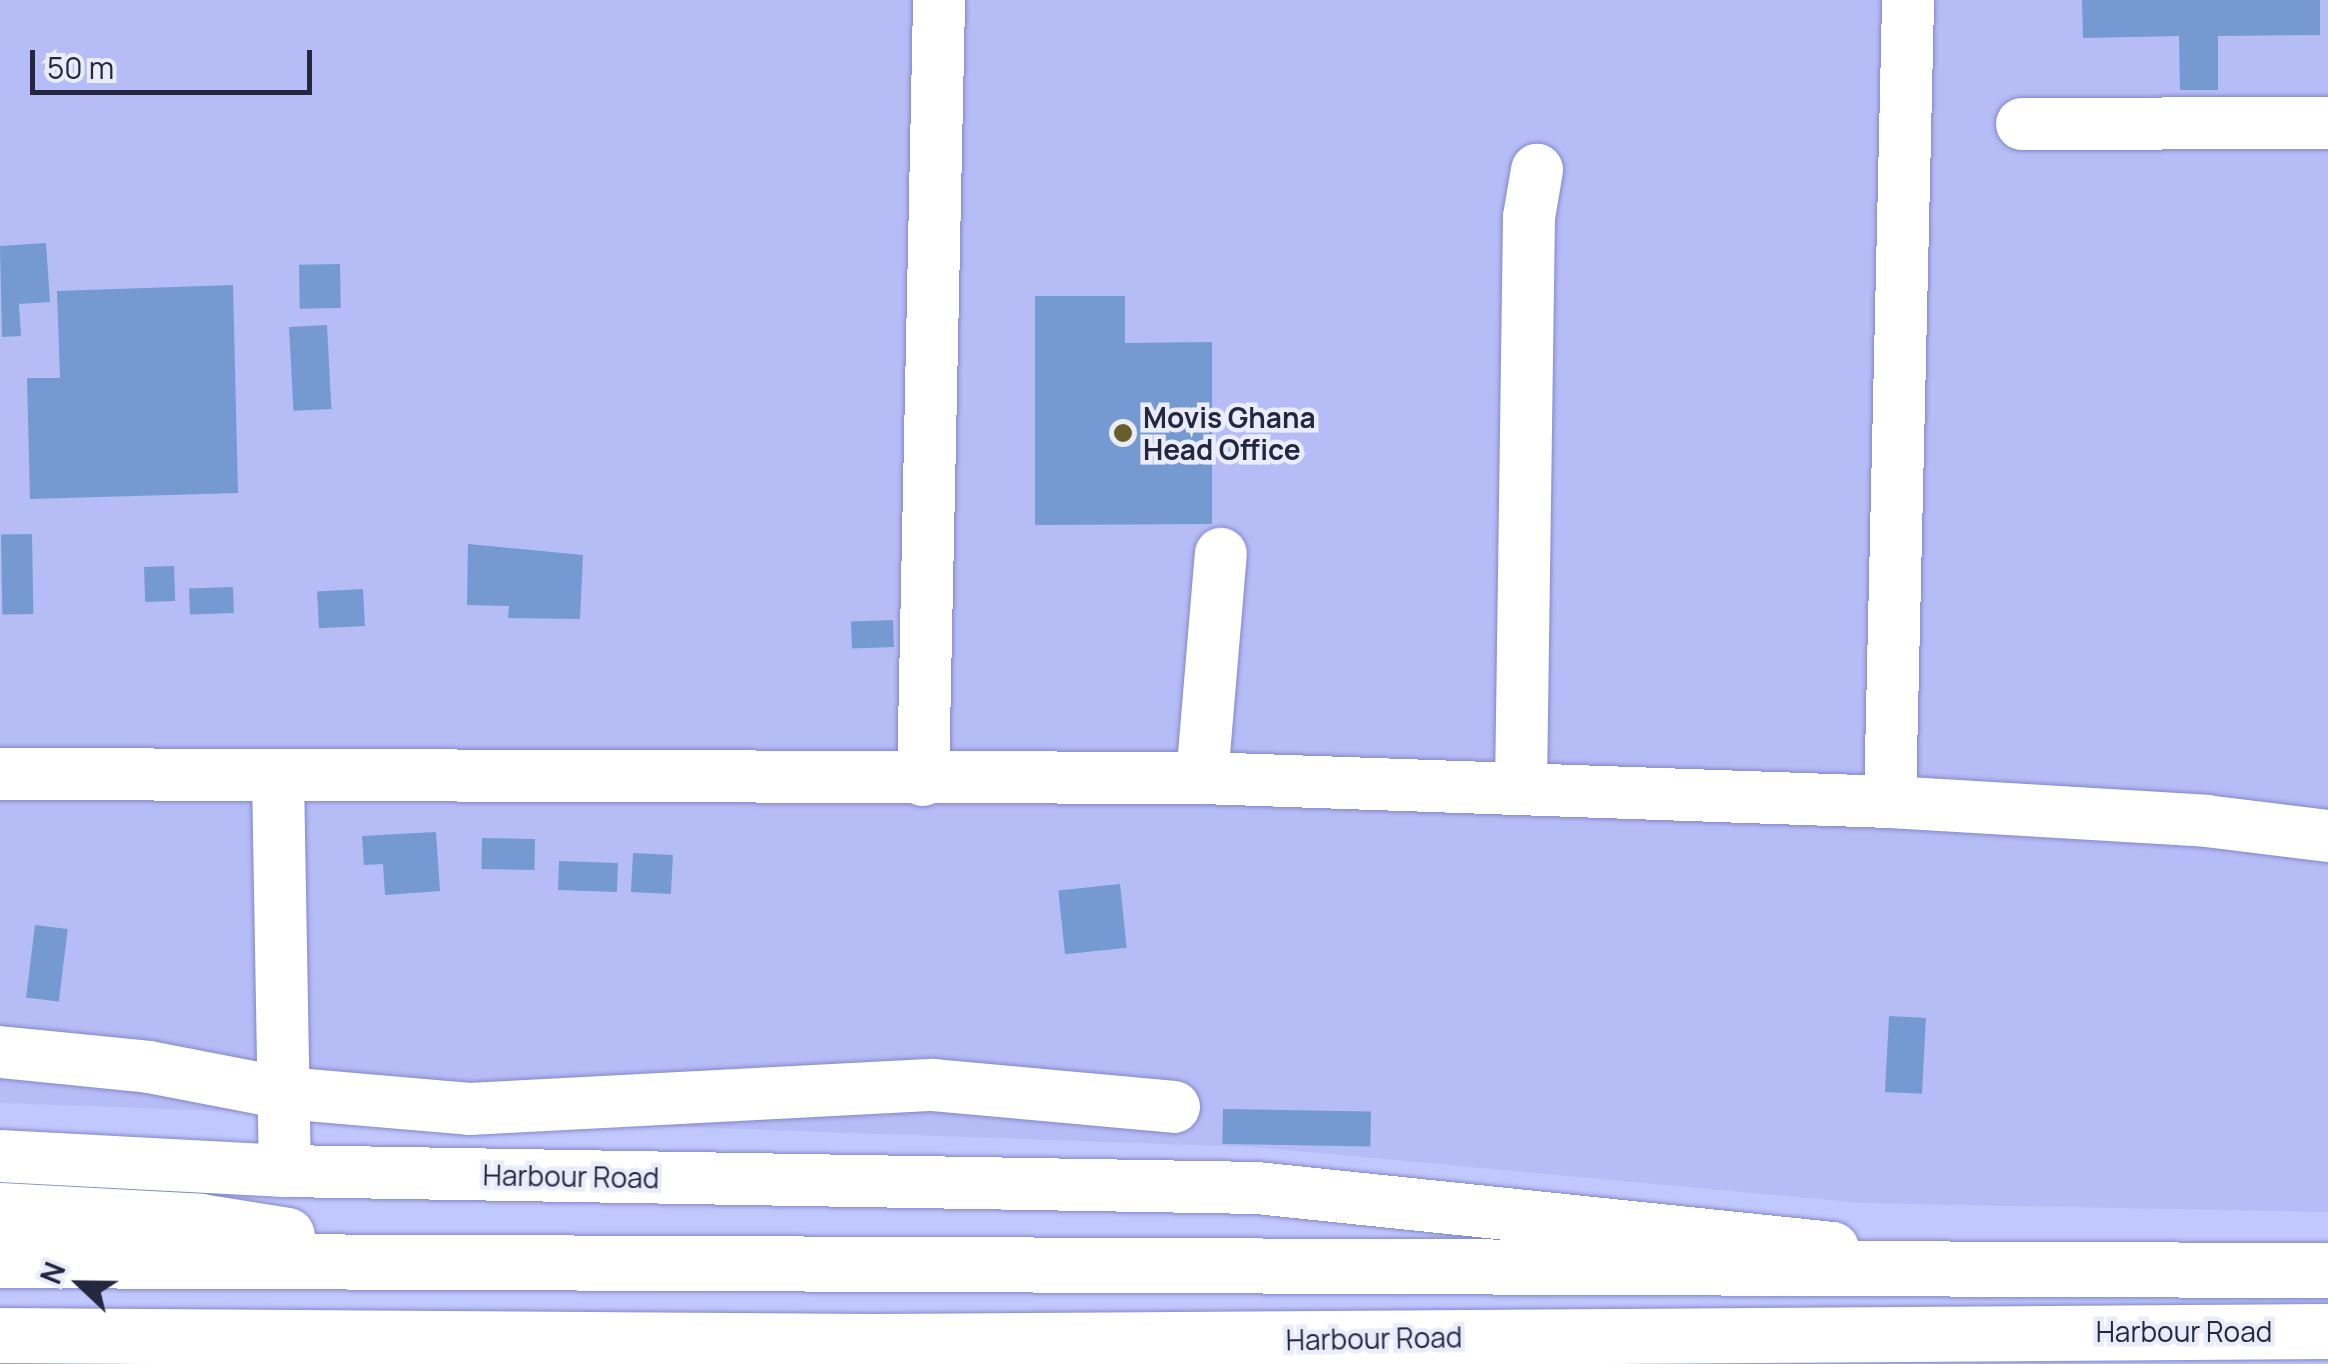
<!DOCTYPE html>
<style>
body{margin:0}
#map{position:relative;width:2328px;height:1364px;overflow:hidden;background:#c1c8fd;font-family:Manrope,sans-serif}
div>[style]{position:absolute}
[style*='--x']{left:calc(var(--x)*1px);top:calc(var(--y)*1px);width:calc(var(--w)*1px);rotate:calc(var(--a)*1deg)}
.built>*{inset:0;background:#b5bcf6}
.building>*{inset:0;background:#759ad2;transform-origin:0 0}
.roads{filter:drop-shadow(0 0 2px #8289c8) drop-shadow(0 0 2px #8289c8)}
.minor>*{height:52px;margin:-26px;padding:0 26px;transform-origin:26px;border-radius:26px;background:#fff}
.highway>*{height:55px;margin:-27.5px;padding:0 27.5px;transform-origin:27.5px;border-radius:27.5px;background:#fff}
.dots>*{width:28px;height:28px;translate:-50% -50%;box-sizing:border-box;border:5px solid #eaecfa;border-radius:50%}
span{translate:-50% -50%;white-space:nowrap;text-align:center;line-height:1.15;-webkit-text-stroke:9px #eaecfa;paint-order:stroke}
.poi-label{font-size:28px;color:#252741;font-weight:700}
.left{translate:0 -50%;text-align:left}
.street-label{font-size:28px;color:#252741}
.north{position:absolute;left:30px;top:1234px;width:100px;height:100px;-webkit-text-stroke:8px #eaecfa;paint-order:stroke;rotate:292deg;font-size:28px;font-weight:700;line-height:40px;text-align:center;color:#252741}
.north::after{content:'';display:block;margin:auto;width:35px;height:45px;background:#252741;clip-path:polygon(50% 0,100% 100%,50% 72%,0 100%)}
.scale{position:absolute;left:30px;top:50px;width:282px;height:45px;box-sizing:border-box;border:5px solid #252741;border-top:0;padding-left:12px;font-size:30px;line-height:35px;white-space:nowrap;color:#252741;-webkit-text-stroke:8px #eaecfa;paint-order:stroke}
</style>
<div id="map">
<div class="built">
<div style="clip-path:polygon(0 0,2328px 0,2328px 1212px,1862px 1203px,1253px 1147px,0 1103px)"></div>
</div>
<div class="building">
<div style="clip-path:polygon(2082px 0,2320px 0,2320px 35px,2218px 36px,2218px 90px,2180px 90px,2179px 36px,2083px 38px)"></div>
<div style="clip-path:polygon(46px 243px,50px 302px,19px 304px,21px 336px,2px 337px,0 246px)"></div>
<div style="left:340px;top:264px;width:44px;height:41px;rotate:89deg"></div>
<div style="clip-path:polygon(233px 285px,238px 493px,30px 499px,27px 378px,60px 378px,57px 291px)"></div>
<div style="clip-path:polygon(1035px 296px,1125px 296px,1125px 343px,1212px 342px,1212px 524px,1035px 525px)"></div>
<div style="left:327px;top:325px;width:84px;height:38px;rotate:87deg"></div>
<div style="left:32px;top:534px;width:80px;height:31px;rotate:89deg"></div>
<div style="clip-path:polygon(468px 544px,583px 555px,580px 619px,508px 618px,509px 606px,467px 605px)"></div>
<div style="left:174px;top:566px;width:35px;height:30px;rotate:88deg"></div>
<div style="left:233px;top:587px;width:26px;height:44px;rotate:88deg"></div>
<div style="left:363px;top:589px;width:37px;height:46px;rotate:87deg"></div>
<div style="left:893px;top:620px;width:27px;height:42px;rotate:88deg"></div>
<div style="clip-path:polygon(436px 832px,440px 891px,385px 895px,383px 864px,364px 865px,362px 836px)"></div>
<div style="left:482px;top:838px;width:53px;height:31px;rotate:1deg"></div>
<div style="left:633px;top:853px;width:40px;height:39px;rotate:3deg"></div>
<div style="left:559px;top:861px;width:59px;height:29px;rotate:2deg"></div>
<div style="left:1120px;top:884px;width:64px;height:62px;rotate:84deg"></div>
<div style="left:35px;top:925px;width:33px;height:73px;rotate:7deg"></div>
<div style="left:1889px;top:1016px;width:37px;height:76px;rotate:3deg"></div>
<div style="left:1223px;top:1109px;width:148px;height:35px;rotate:1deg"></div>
</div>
<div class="roads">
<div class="minor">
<div style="--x:2022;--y:124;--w:306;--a:-0.2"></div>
<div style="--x:0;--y:774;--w:1202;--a:0.19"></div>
<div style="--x:1202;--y:778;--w:688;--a:2"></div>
<div style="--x:1890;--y:802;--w:317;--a:3.4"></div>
<div style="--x:2206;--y:821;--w:123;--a:7"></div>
<div style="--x:278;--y:776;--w:395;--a:89"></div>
<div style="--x:1202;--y:778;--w:225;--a:-85.2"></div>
<div style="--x:923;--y:780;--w:780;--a:-88.82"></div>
<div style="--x:1521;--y:788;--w:571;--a:-89.2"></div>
<div style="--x:1529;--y:217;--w:48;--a:-80.3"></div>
<div style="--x:1890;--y:802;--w:802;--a:-88.71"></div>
<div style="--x:0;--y:1052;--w:150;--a:5.7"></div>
<div style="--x:149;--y:1067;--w:137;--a:10.9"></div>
<div style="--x:284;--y:1093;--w:186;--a:4.9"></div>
<div style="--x:469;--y:1109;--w:465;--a:-3"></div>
<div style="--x:933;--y:1085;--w:242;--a:5.2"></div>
<div style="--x:0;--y:1156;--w:285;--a:3"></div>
<div style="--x:285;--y:1171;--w:972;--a:1"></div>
<div style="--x:1257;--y:1188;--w:579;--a:5.95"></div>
</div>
<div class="highway">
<div style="--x:0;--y:1210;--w:200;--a:3.1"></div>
<div style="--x:200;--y:1221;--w:88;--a:9.1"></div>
<div style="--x:0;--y:1260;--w:2328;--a:0.25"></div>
<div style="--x:0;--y:1335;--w:873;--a:0.39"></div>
<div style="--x:873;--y:1341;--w:1455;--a:-0.39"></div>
</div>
</div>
<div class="dots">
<div style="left:1123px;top:433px;background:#685e2b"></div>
</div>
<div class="poi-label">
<span class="left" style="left:1143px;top:433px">Movis Ghana<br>Head Office</span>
</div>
<div class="street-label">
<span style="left:571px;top:1176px;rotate:1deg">Harbour Road</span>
<span style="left:2184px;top:1331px">Harbour Road</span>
<span style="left:1374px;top:1338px;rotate:-1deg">Harbour Road</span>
</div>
<div class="north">N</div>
<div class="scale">50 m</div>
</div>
